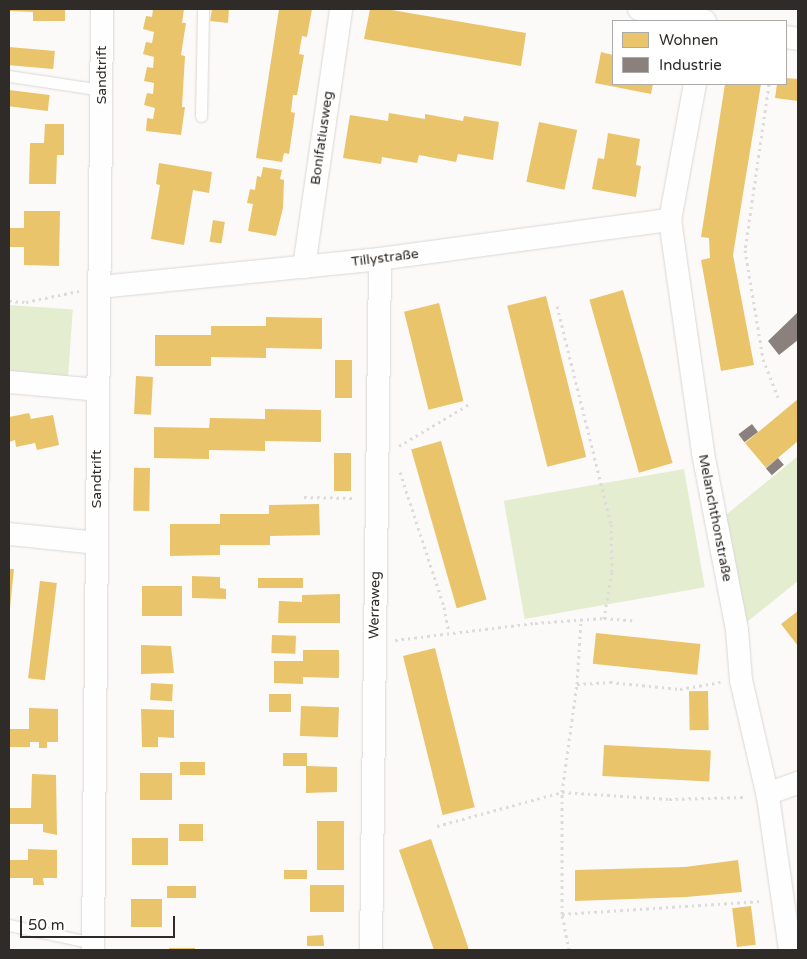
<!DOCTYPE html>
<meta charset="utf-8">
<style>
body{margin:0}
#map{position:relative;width:807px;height:959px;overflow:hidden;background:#fcfaf8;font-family:"Varela Round",sans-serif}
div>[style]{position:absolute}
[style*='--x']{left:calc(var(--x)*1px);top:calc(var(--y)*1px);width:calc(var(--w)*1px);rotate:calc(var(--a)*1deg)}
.green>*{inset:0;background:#e5edd1;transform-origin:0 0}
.homes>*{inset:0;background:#e9c46a;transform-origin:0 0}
.industry>*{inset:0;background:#8a817c;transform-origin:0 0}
.path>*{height:3px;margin-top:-1.5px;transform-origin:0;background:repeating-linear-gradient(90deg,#dddbdb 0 2.5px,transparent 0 6.5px)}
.roads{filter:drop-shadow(0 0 1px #dad7d5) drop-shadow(0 0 1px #dad7d5)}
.service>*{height:11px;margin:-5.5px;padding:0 5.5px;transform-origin:5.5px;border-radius:5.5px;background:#fffefe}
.minor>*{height:22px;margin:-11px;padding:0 11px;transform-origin:11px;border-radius:11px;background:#fffefe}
span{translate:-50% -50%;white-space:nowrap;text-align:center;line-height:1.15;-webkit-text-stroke:5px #fff;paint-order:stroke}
.street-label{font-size:14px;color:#2f2b28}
.frame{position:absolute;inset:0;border:10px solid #2f2b28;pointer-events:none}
.legend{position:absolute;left:612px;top:20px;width:175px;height:65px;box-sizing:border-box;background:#fff;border:1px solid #acaaa9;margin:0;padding:6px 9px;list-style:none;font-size:15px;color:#2f2b28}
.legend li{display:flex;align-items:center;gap:10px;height:25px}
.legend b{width:25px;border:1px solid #acaaa9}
.scale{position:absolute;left:20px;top:916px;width:155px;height:22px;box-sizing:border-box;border:2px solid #2f2b28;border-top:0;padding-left:6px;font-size:15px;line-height:18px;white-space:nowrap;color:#2f2b28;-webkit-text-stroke:4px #fff;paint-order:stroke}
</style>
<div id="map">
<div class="green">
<div style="left:9px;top:305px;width:64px;height:72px;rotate:4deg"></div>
<div style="clip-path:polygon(798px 456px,798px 581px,737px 630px,716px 523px)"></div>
<div style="left:684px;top:469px;width:120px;height:183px;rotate:80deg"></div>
</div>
<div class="homes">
<div style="clip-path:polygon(9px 9px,65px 9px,65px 21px,33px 21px,33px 12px,9px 11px)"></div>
<div style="clip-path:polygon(153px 9px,184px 9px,182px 23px,186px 23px,181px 55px,185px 56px,182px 107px,185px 107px,181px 135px,146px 131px,147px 118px,153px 119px,155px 108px,144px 105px,147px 93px,153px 94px,154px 83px,144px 81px,147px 67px,153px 68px,154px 57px,143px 54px,146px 42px,152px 43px,154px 32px,143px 29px,146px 16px,152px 17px)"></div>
<div style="clip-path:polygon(212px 9px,229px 9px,228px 23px,210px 21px)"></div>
<div style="clip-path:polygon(279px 9px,312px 9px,307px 37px,302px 36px,299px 54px,304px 55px,297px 95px,293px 95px,292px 103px,291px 112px,295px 113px,289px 154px,284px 153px,282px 162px,256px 158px)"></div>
<div style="clip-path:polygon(370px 9px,386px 9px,526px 33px,521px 66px,364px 39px)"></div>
<div style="left:9px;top:47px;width:46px;height:18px;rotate:5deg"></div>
<div style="clip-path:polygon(601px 52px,613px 55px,613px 84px,653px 84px,651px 94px,595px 83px)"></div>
<div style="clip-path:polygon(786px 78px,798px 79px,798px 101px,775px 98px,777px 84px,786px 84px)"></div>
<div style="clip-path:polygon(725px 84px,761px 84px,733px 255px,754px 365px,721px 371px,701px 260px,710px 258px,709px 238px,701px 237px)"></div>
<div style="left:9px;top:90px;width:41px;height:16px;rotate:7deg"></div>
<div style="clip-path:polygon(389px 113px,425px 119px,425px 114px,463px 121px,464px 116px,499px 122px,493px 160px,458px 154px,456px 162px,419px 155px,417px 163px,382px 157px,381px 164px,343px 158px,350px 115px,388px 121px)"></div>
<div style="left:539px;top:122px;width:39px;height:61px;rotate:12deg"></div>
<div style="clip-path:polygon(45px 124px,64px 124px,64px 155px,57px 155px,56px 184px,29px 184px,30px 143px,44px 143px)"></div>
<div style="clip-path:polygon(608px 133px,640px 139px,636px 165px,641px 166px,636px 197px,592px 189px,598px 158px,604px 159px)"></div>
<div style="clip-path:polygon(159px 163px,212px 172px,209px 193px,193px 190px,184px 245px,151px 239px,160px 185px,156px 184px)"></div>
<div style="clip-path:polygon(263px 167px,282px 170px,280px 179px,284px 180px,283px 208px,276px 236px,248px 231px,253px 204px,247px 203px,250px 189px,255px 190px,257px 176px,261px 177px)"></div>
<div style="clip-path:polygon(24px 211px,60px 211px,59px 266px,24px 265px,24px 247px,9px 247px,9px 228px,24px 228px)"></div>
<div style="left:213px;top:220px;width:12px;height:22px;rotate:9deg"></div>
<div style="left:623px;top:290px;width:180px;height:35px;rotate:74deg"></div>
<div style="left:546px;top:296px;width:166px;height:40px;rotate:76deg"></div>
<div style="left:439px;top:303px;width:101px;height:36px;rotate:76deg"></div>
<div style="clip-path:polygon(266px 317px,322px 318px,322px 349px,266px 348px,266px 358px,211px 357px,211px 366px,155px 366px,155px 335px,211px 335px,211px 326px,266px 326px)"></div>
<div style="left:335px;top:360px;width:17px;height:38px"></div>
<div style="left:136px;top:376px;width:17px;height:38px;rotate:3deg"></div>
<div style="clip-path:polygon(798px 399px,798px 441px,766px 468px,745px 443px)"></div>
<div style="clip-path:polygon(265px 409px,321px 410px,321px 442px,265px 441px,265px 451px,209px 450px,209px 459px,154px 458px,154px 427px,209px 428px,210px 418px,265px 419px)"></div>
<div style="clip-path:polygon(29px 413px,31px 419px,53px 415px,59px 445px,37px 450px,35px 443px,16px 447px,15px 440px,9px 442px,9px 417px)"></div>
<div style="left:441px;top:441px;width:165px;height:31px;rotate:74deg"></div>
<div style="left:334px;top:453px;width:17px;height:38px"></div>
<div style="left:150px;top:468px;width:43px;height:16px;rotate:91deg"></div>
<div style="clip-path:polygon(319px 504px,320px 535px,270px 536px,270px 545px,220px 545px,220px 555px,170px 556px,170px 524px,220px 524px,220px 514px,269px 514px,269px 505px)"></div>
<div style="clip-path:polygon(9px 569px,14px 569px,10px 608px,9px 608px)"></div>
<div style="clip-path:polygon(192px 576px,220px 577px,220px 588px,226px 589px,226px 599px,192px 598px)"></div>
<div style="left:258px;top:578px;width:45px;height:10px"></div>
<div style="left:40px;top:581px;width:17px;height:98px;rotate:7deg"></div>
<div style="left:142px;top:586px;width:40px;height:30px"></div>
<div style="clip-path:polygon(340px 594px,340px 623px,278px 623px,279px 601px,302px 602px,302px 595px)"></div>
<div style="clip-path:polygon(798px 611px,798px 646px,781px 624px)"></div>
<div style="left:596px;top:633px;width:105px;height:31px;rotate:6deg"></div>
<div style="left:272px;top:635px;width:24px;height:18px;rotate:2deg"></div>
<div style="clip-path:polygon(141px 645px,171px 646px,174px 673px,141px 674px)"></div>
<div style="left:435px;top:648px;width:164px;height:33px;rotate:76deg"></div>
<div style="clip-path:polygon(303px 650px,339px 650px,339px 678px,303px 677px,303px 684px,274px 683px,274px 661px,303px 661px)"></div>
<div style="left:151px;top:683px;width:22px;height:17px;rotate:3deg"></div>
<div style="left:708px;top:691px;width:39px;height:19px;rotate:89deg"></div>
<div style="left:269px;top:694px;width:22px;height:18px"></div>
<div style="left:301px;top:706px;width:38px;height:30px;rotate:2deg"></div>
<div style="clip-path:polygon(29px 708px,58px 709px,58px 742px,47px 742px,47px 748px,39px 748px,39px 742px,30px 742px,30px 747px,10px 747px,10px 729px,29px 729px)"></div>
<div style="clip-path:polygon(141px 709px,174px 710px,174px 738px,158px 737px,158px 747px,142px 747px)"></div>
<div style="left:604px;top:745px;width:107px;height:31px;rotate:3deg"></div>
<div style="clip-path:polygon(283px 753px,307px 753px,307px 766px,337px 767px,337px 792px,306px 793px,306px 766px,283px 766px)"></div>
<div style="left:180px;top:762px;width:25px;height:13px"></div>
<div style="left:140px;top:773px;width:32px;height:27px"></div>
<div style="clip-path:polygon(32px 774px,56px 775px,57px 835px,43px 832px,43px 824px,9px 824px,9px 808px,31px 808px)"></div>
<div style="left:317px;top:821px;width:27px;height:49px"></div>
<div style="left:179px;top:824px;width:24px;height:17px"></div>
<div style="left:132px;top:838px;width:36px;height:27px"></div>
<div style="clip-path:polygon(431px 839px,463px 932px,469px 950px,434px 950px,399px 850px)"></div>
<div style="clip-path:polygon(28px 849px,57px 850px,57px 878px,43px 878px,44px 885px,33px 885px,33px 878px,9px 878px,9px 860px,28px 860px)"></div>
<div style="clip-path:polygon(738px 860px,742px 892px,686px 897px,575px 901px,575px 870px,685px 867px)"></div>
<div style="left:284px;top:870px;width:23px;height:9px"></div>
<div style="left:310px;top:885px;width:34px;height:27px"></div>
<div style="left:167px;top:886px;width:29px;height:12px"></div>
<div style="left:162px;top:899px;width:28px;height:31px;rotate:90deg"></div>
<div style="left:751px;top:906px;width:39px;height:19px;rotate:83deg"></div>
<div style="clip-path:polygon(323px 935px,324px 946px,307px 946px,307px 936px)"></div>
<div style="left:169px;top:948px;width:26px;height:2px"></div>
</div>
<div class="industry">
<div style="clip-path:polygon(798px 312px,798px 340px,779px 355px,768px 341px)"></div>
<div style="left:752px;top:424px;width:10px;height:17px;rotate:53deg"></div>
<div style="left:778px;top:458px;width:9px;height:16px;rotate:49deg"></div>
</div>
<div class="path">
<div style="--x:769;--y:84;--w:168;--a:98.2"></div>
<div style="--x:745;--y:250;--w:110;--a:80.6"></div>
<div style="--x:763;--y:359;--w:41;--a:68.5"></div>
<div style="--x:9;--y:301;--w:17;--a:3"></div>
<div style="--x:26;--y:302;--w:54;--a:-11.7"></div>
<div style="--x:557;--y:306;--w:225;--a:76.1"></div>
<div style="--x:611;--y:524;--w:48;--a:88.8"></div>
<div style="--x:612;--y:572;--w:47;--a:99.9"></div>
<div style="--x:399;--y:446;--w:84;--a:-30.8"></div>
<div style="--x:400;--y:472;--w:142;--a:71.9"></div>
<div style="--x:444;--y:607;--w:25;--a:79"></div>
<div style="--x:304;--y:497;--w:52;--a:1.1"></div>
<div style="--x:395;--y:640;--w:141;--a:-6.9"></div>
<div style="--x:535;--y:623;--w:69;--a:-4.1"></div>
<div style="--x:604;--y:618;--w:32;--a:5"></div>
<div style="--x:577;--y:684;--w:33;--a:-3"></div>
<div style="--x:610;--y:682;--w:70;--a:5.7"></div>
<div style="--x:680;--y:689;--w:41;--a:-9.9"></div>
<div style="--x:437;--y:826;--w:130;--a:-15.2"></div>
<div style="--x:562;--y:792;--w:107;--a:3.7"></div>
<div style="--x:669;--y:799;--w:78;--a:-1.5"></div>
<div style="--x:562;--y:914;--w:201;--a:-3.7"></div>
<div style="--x:569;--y:950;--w:37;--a:-101"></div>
<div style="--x:562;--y:914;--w:122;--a:-90"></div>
<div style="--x:562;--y:792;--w:109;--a:-82.1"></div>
<div style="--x:577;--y:684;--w:63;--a:-86.4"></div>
</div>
<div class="roads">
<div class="service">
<div style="--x:9;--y:76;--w:94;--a:8.6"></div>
<div style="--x:201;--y:116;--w:107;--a:-88.9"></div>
<div style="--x:9;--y:925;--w:86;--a:12.1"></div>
</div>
<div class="minor">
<div style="--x:639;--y:9;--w:67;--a:10.3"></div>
<div style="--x:786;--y:37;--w:12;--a:9"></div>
<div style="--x:695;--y:84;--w:138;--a:100.4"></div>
<div style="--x:670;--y:220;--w:235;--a:81.9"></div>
<div style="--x:703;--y:453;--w:180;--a:79.1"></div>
<div style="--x:737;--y:630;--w:50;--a:85.4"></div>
<div style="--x:741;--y:680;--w:120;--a:77"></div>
<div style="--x:768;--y:797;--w:155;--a:81.8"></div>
<div style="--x:304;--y:267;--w:261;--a:-81.8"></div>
<div style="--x:100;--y:287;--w:281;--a:-5.7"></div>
<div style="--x:380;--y:259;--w:293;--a:-7.7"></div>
<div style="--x:9;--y:382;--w:89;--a:5.1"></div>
<div style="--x:9;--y:534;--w:88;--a:5.8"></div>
<div style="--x:767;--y:794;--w:33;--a:-20"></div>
<div style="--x:93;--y:950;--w:941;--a:-89.45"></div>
<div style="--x:371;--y:950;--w:691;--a:-89.25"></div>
</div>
</div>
<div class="street-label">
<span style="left:102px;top:75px;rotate:-90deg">Sandtrift</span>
<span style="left:322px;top:138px;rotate:-82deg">Bonifatiusweg</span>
<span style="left:385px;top:258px;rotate:-7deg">Tillystraße</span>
<span style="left:97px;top:479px;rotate:-90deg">Sandtrift</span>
<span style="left:715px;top:518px;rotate:79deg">Melanchthonstraße</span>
<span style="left:375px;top:605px;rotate:-89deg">Werraweg</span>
</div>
<div class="frame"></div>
<ul class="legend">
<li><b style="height:14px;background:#e9c46a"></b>Wohnen</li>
<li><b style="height:14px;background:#8a817c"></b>Industrie</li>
</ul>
<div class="scale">50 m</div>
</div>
